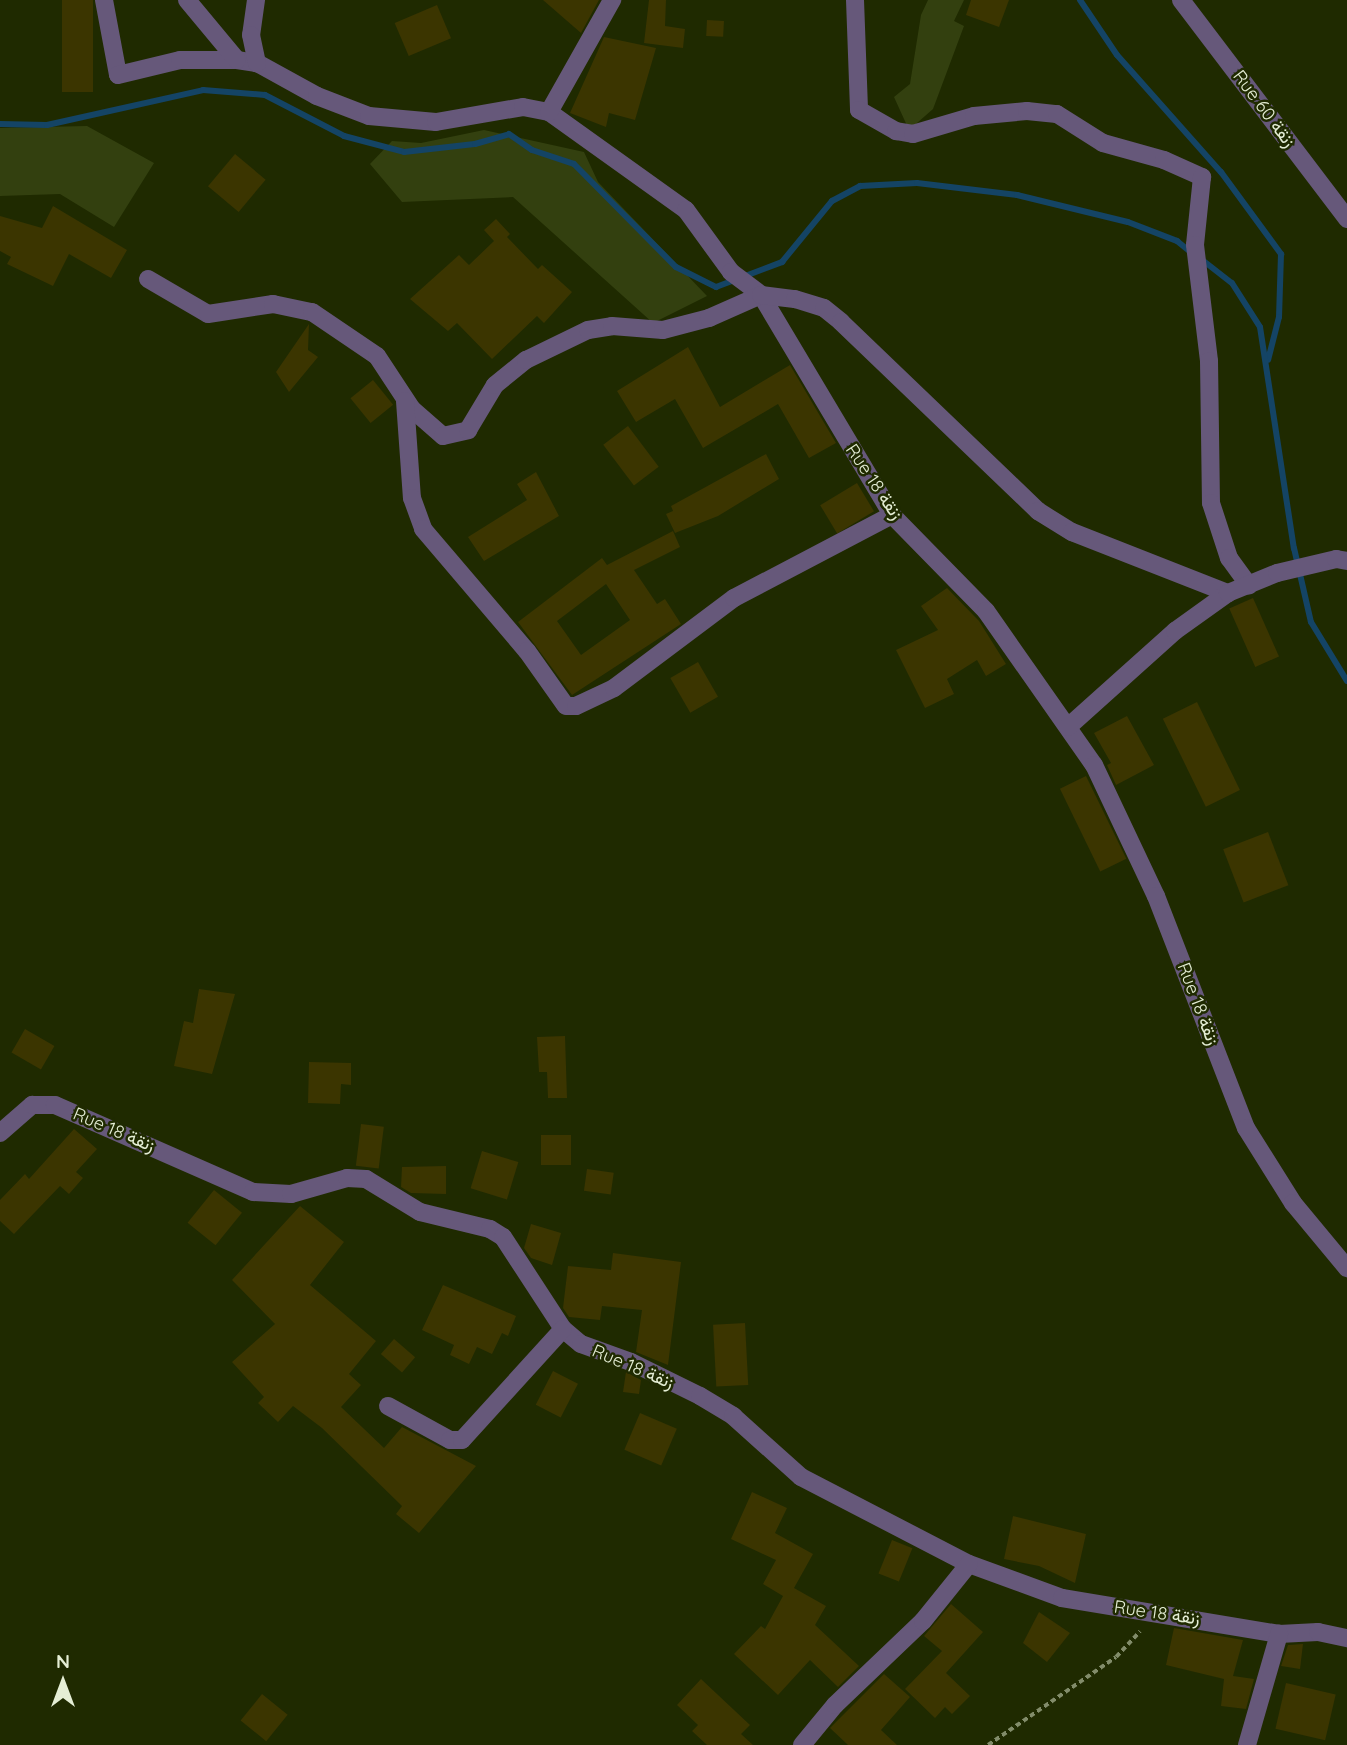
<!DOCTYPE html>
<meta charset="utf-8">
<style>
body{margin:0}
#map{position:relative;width:1347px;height:1745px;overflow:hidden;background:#1f2a00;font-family:Quicksand,Vazirmatn,sans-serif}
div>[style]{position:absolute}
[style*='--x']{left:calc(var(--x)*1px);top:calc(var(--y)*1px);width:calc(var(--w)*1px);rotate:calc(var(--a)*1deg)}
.green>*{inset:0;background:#33400f}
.stream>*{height:6px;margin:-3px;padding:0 3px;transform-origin:3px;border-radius:3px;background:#144465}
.building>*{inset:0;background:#3b3500;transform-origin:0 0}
.path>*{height:3.5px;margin-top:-1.75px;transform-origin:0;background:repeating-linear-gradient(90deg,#828c6a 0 5px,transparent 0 8.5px)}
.minor>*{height:18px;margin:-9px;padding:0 9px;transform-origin:9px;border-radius:9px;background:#66587a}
span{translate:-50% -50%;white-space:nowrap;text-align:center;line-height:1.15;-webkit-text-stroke:5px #1f2a00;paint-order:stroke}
.street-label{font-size:18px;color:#e5eed5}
.north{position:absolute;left:28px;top:1647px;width:70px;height:70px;-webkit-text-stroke:5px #1f2a00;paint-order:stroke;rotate:0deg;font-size:19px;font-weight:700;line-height:28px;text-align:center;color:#e5eed5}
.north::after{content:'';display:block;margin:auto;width:24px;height:32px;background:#e5eed5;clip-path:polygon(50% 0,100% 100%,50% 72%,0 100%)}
</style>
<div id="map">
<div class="green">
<div style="clip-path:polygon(928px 0,964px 0,954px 21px,964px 26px,933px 109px,909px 130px,894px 97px,910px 84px,921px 15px)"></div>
<div style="clip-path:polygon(87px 126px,154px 163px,114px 227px,60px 194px,0 196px,0 128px)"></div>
<div style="clip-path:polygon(484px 130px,584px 152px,598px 182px,707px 296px,653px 323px,513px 197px,402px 202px,370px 164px,392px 141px,421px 143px)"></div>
</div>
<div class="stream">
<div style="--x:1080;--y:0;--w:66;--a:56.1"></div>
<div style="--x:1117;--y:55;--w:157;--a:48.4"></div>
<div style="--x:1221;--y:172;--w:102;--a:53.8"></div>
<div style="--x:1281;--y:254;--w:63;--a:91.8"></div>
<div style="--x:1279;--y:317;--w:44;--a:104.3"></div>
<div style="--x:0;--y:124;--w:47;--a:1.2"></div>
<div style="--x:47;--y:125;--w:160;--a:-12.6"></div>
<div style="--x:203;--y:90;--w:62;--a:4.6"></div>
<div style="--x:265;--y:95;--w:89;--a:27.4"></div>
<div style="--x:344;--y:136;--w:62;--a:14.9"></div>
<div style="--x:404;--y:152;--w:71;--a:-6.4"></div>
<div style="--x:475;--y:144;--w:35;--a:-16"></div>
<div style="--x:509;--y:134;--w:28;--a:35"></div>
<div style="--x:532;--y:150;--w:44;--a:18.4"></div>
<div style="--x:574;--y:164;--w:145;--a:45.3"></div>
<div style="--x:676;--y:267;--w:45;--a:26.6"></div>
<div style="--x:716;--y:287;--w:71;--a:-20.7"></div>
<div style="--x:782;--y:262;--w:79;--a:-50.7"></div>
<div style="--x:832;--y:201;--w:32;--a:-28"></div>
<div style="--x:860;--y:186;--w:57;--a:-3"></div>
<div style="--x:917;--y:183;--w:101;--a:6.8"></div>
<div style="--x:1017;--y:195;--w:114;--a:13.7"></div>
<div style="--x:1128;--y:222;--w:53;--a:21.2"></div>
<div style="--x:1177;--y:241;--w:19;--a:39"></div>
<div style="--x:1201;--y:259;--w:39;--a:38"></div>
<div style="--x:1232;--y:283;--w:52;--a:57.5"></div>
<div style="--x:1260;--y:327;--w:224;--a:81.3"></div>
<div style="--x:1294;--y:548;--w:76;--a:77.1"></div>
<div style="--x:1311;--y:622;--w:69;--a:58.6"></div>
</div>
<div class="building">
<div style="left:62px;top:0;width:31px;height:92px"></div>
<div style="clip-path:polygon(543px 0,599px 0,581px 33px)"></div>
<div style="clip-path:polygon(649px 0,666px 0,665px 26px,685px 29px,683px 48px,644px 43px)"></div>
<div style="clip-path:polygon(971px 0,1009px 0,999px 27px,966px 15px)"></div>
<div style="left:437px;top:5px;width:36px;height:46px;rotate:67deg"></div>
<div style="left:707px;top:20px;width:17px;height:16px;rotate:3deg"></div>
<div style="clip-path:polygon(604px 37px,656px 48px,635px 120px,609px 113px,606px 127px,570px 113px)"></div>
<div style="left:235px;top:154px;width:40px;height:42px;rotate:40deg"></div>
<div style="clip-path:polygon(53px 206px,127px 250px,111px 278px,69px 254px,53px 286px,7px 264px,11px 257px,0 251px,0 216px,42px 228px)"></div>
<div style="clip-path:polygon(496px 219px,510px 234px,507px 237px,538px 269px,542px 265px,572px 292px,544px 323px,537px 316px,492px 359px,457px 323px,448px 331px,410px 299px,459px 255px,469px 265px,494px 241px,484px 230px)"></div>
<div style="clip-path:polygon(309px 324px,308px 350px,318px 357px,289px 392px,276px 372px)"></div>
<div style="clip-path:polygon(688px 347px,720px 407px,790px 365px,836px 443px,809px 458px,778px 404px,703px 448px,675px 399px,636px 422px,617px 391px)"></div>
<div style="left:373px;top:380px;width:32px;height:29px;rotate:51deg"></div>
<div style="left:628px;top:426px;width:51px;height:31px;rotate:53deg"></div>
<div style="clip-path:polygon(766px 454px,779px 479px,718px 516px,675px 533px,666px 514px,673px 511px,671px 506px)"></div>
<div style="clip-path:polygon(536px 472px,559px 516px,484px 561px,468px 537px,527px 500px,517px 484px)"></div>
<div style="left:857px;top:483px;width:33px;height:43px;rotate:59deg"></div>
<div style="clip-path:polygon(evenodd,673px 531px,680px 547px,634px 570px,657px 604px,665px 599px,681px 624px,572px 695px,518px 622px,602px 558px,607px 565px,673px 531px,606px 584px,630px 620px,581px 655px,557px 621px,606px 584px)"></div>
<div style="clip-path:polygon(947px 588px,979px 621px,1006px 664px,986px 676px,977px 660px,947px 679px,954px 694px,925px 708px,896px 650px,938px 630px,921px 606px)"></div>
<div style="left:1253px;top:598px;width:64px;height:26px;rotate:66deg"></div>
<div style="left:698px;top:662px;width:40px;height:32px;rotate:60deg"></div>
<div style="left:1197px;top:702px;width:98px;height:38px;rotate:64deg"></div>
<div style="clip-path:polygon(1127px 716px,1154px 765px,1116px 785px,1107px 765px,1111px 763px,1094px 733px)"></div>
<div style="left:1086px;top:776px;width:92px;height:29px;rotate:64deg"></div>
<div style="left:1268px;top:832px;width:57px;height:48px;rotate:69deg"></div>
<div style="clip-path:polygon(199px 989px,235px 994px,212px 1074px,174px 1066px,184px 1021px,193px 1023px)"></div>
<div style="left:25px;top:1029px;width:34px;height:27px;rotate:30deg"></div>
<div style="clip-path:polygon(565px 1036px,567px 1098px,548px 1098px,547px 1072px,539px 1072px,537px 1037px)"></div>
<div style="clip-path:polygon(309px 1062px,351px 1063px,351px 1085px,341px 1084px,340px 1104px,308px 1103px)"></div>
<div style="left:361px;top:1124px;width:23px;height:42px;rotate:7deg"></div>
<div style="clip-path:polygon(74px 1129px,97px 1149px,76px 1172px,83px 1178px,69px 1194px,60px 1186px,14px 1234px,0 1221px,0 1200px,25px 1174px,29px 1179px)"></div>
<div style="left:571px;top:1135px;width:30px;height:30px;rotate:90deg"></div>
<div style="left:482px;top:1151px;width:38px;height:39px;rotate:17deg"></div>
<div style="clip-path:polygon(446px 1166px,446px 1194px,411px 1193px,401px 1187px,402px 1167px)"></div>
<div style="left:587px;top:1169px;width:27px;height:22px;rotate:8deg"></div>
<div style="left:214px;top:1190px;width:36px;height:42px;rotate:39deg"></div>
<div style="clip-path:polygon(300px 1206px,344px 1242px,310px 1285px,376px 1341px,349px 1374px,361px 1385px,341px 1407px,384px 1448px,402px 1427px,476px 1466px,419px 1533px,396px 1514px,402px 1506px,322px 1428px,293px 1406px,278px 1422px,258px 1403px,264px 1397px,232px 1362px,275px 1324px,232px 1280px)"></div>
<div style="clip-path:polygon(531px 1224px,561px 1233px,552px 1265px,531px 1258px,524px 1248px)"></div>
<div style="clip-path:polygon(613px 1253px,681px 1262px,668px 1365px,636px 1352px,642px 1310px,602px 1306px,600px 1320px,569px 1317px,563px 1308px,568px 1266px,611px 1270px)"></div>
<div style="clip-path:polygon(443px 1285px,516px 1316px,508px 1336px,502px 1333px,492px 1354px,477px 1347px,469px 1364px,450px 1355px,454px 1345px,422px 1330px)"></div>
<div style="left:745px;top:1323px;width:62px;height:32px;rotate:87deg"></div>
<div style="left:394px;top:1339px;width:28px;height:20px;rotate:41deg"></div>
<div style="left:553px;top:1371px;width:28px;height:38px;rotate:27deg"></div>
<div style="clip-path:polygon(626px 1372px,641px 1380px,639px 1394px,623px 1392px)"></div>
<div style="left:640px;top:1413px;width:40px;height:40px;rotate:23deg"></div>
<div style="clip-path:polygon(752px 1492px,787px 1508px,775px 1533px,813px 1554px,794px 1588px,826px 1606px,815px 1625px,859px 1666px,838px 1687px,810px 1660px,778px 1695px,734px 1654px,761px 1626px,765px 1629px,783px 1596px,763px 1584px,776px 1560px,731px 1539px)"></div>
<div style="clip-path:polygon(1013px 1516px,1086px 1534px,1075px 1583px,1039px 1566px,1004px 1559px)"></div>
<div style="left:892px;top:1540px;width:22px;height:36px;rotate:22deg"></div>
<div style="clip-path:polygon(951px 1604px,983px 1632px,946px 1673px,970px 1696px,952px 1714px,945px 1707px,935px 1718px,905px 1689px,942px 1651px,924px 1636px)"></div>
<div style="clip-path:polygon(1039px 1612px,1070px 1633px,1047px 1662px,1023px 1643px)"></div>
<div style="clip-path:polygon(1174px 1628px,1243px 1640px,1233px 1676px,1254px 1679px,1246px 1709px,1221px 1706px,1224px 1679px,1166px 1665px)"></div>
<div style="clip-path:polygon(1303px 1644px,1300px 1669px,1281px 1666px,1288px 1645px)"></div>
<div style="clip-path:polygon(884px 1674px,910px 1697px,881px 1730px,897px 1745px,848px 1745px,830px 1728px)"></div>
<div style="clip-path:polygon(701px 1679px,750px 1725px,741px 1734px,753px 1745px,707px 1745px,692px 1731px,698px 1725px,677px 1705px)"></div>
<div style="left:1286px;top:1683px;width:51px;height:47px;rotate:13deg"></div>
<div style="left:262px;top:1694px;width:33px;height:34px;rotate:39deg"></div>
</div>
<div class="path">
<div style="--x:988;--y:1745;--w:155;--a:-34.5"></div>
<div style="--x:1116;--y:1657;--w:35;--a:-47"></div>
</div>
<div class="minor">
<div style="--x:104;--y:0;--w:76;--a:79.4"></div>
<div style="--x:118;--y:75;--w:64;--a:-13.6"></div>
<div style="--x:180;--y:60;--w:57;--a:0"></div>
<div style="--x:237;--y:60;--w:20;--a:9"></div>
<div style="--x:257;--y:63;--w:68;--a:28.8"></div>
<div style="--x:317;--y:96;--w:56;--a:21"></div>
<div style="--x:369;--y:116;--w:67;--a:5.1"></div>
<div style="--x:436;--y:122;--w:88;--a:-9.8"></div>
<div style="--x:523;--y:107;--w:26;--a:11"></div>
<div style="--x:549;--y:112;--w:168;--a:35.6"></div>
<div style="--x:686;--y:210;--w:77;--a:54"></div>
<div style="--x:731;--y:272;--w:38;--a:37"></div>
<div style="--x:761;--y:295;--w:256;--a:59.2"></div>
<div style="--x:892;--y:515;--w:134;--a:45.6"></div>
<div style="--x:986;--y:611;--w:188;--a:55"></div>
<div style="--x:1094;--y:765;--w:145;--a:64.7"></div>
<div style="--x:1156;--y:896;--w:249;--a:68.8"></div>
<div style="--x:1246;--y:1128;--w:89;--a:57.9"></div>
<div style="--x:1293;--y:1203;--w:85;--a:50.3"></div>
<div style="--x:187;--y:0;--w:78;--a:50.2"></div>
<div style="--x:256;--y:0;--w:35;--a:98"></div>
<div style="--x:251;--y:35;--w:29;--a:78"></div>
<div style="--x:855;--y:0;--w:110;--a:87.9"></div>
<div style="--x:859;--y:110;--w:43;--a:29.6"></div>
<div style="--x:896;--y:131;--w:17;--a:10"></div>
<div style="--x:913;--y:134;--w:64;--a:-16.4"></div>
<div style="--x:974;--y:116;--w:53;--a:-5.4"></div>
<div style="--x:1027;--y:111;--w:30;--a:6"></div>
<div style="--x:1057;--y:114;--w:54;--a:32.2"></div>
<div style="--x:1103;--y:143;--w:63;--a:15.6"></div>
<div style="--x:1164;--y:160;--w:42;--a:24.1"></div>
<div style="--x:1202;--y:177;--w:68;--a:95.9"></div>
<div style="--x:1195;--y:245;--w:117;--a:83.1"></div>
<div style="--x:1209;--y:361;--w:142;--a:89.2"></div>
<div style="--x:1211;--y:503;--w:58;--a:71.9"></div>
<div style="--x:1229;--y:558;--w:34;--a:54"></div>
<div style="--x:1181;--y:0;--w:275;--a:52.8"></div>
<div style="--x:549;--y:112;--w:129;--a:-60.6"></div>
<div style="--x:148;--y:279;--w:69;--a:30.3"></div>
<div style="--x:208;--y:314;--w:66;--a:-8.7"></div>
<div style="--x:273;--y:304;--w:40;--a:12"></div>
<div style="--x:312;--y:312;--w:78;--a:34.1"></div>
<div style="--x:377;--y:356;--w:64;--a:56.6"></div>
<div style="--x:412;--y:409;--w:41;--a:41.1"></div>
<div style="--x:443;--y:436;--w:26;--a:-13"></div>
<div style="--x:468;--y:430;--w:52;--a:-59"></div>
<div style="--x:495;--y:385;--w:40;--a:-39"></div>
<div style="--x:526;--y:360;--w:69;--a:-25.8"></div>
<div style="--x:588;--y:330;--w:24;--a:-9"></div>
<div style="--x:612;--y:326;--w:51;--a:4.5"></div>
<div style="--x:663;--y:330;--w:48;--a:-14.6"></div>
<div style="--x:709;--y:318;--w:57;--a:-23.9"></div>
<div style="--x:761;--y:295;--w:34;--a:7"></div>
<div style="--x:795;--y:299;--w:30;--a:17"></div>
<div style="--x:824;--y:308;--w:22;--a:39"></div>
<div style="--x:841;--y:322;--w:273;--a:43.8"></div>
<div style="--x:1038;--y:511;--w:40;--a:32"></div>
<div style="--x:1072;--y:532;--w:168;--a:21.4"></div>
<div style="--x:405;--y:401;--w:97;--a:85.9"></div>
<div style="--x:412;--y:498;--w:33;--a:70"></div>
<div style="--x:423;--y:529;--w:160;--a:49.6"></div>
<div style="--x:527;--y:651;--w:67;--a:54.7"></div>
<div style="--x:566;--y:706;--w:10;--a:0"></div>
<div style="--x:576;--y:706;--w:42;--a:-25.3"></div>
<div style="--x:614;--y:688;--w:150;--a:-36.9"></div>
<div style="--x:734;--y:598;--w:178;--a:-27.7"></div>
<div style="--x:1068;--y:727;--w:144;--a:-41.9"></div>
<div style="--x:1175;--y:631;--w:65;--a:-35.6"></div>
<div style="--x:1228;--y:593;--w:53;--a:-22.2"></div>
<div style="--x:1277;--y:573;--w:61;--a:-13.3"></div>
<div style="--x:1336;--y:559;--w:11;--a:10"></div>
<div style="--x:0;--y:1133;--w:43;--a:-41.2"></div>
<div style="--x:32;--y:1105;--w:23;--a:0"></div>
<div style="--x:55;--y:1105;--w:216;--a:23.7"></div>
<div style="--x:253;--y:1192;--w:38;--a:3"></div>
<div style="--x:291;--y:1194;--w:58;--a:-15.9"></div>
<div style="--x:347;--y:1178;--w:19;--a:3"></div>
<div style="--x:366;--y:1179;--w:63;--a:31.4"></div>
<div style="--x:420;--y:1212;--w:72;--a:13.7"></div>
<div style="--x:490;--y:1229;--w:15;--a:32"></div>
<div style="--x:503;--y:1237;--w:110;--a:56.9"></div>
<div style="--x:563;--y:1329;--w:23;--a:40"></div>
<div style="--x:581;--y:1344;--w:53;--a:19.8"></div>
<div style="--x:631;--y:1362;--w:77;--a:26.2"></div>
<div style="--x:700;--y:1396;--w:39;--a:31"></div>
<div style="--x:733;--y:1416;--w:91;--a:41.9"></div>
<div style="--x:801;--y:1477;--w:189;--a:27.4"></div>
<div style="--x:969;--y:1564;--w:99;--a:20.1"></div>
<div style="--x:1062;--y:1598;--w:220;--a:9.4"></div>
<div style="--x:1279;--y:1634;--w:39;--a:-3"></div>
<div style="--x:1318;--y:1632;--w:30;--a:12"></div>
<div style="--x:388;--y:1406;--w:71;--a:28.7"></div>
<div style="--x:450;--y:1440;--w:12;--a:0"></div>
<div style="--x:462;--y:1440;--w:150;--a:-47.7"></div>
<div style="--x:802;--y:1745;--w:52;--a:-50.5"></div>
<div style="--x:835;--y:1705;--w:122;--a:-43.7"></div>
<div style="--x:923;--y:1621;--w:73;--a:-51.1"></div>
<div style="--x:1247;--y:1745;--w:116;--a:-73.9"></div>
</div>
<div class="street-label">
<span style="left:1264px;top:109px;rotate:53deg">Rue 60 زنقة</span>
<span style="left:874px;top:482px;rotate:56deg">Rue 18 زنقة</span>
<span style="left:1198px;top:1004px;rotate:69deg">Rue 18 زنقة</span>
<span style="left:114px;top:1130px;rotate:23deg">Rue 18 زنقة</span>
<span style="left:633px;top:1367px;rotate:23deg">Rue 18 زنقة</span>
<span style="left:1157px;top:1613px;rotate:8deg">Rue 18 زنقة</span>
</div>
<div class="north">N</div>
</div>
